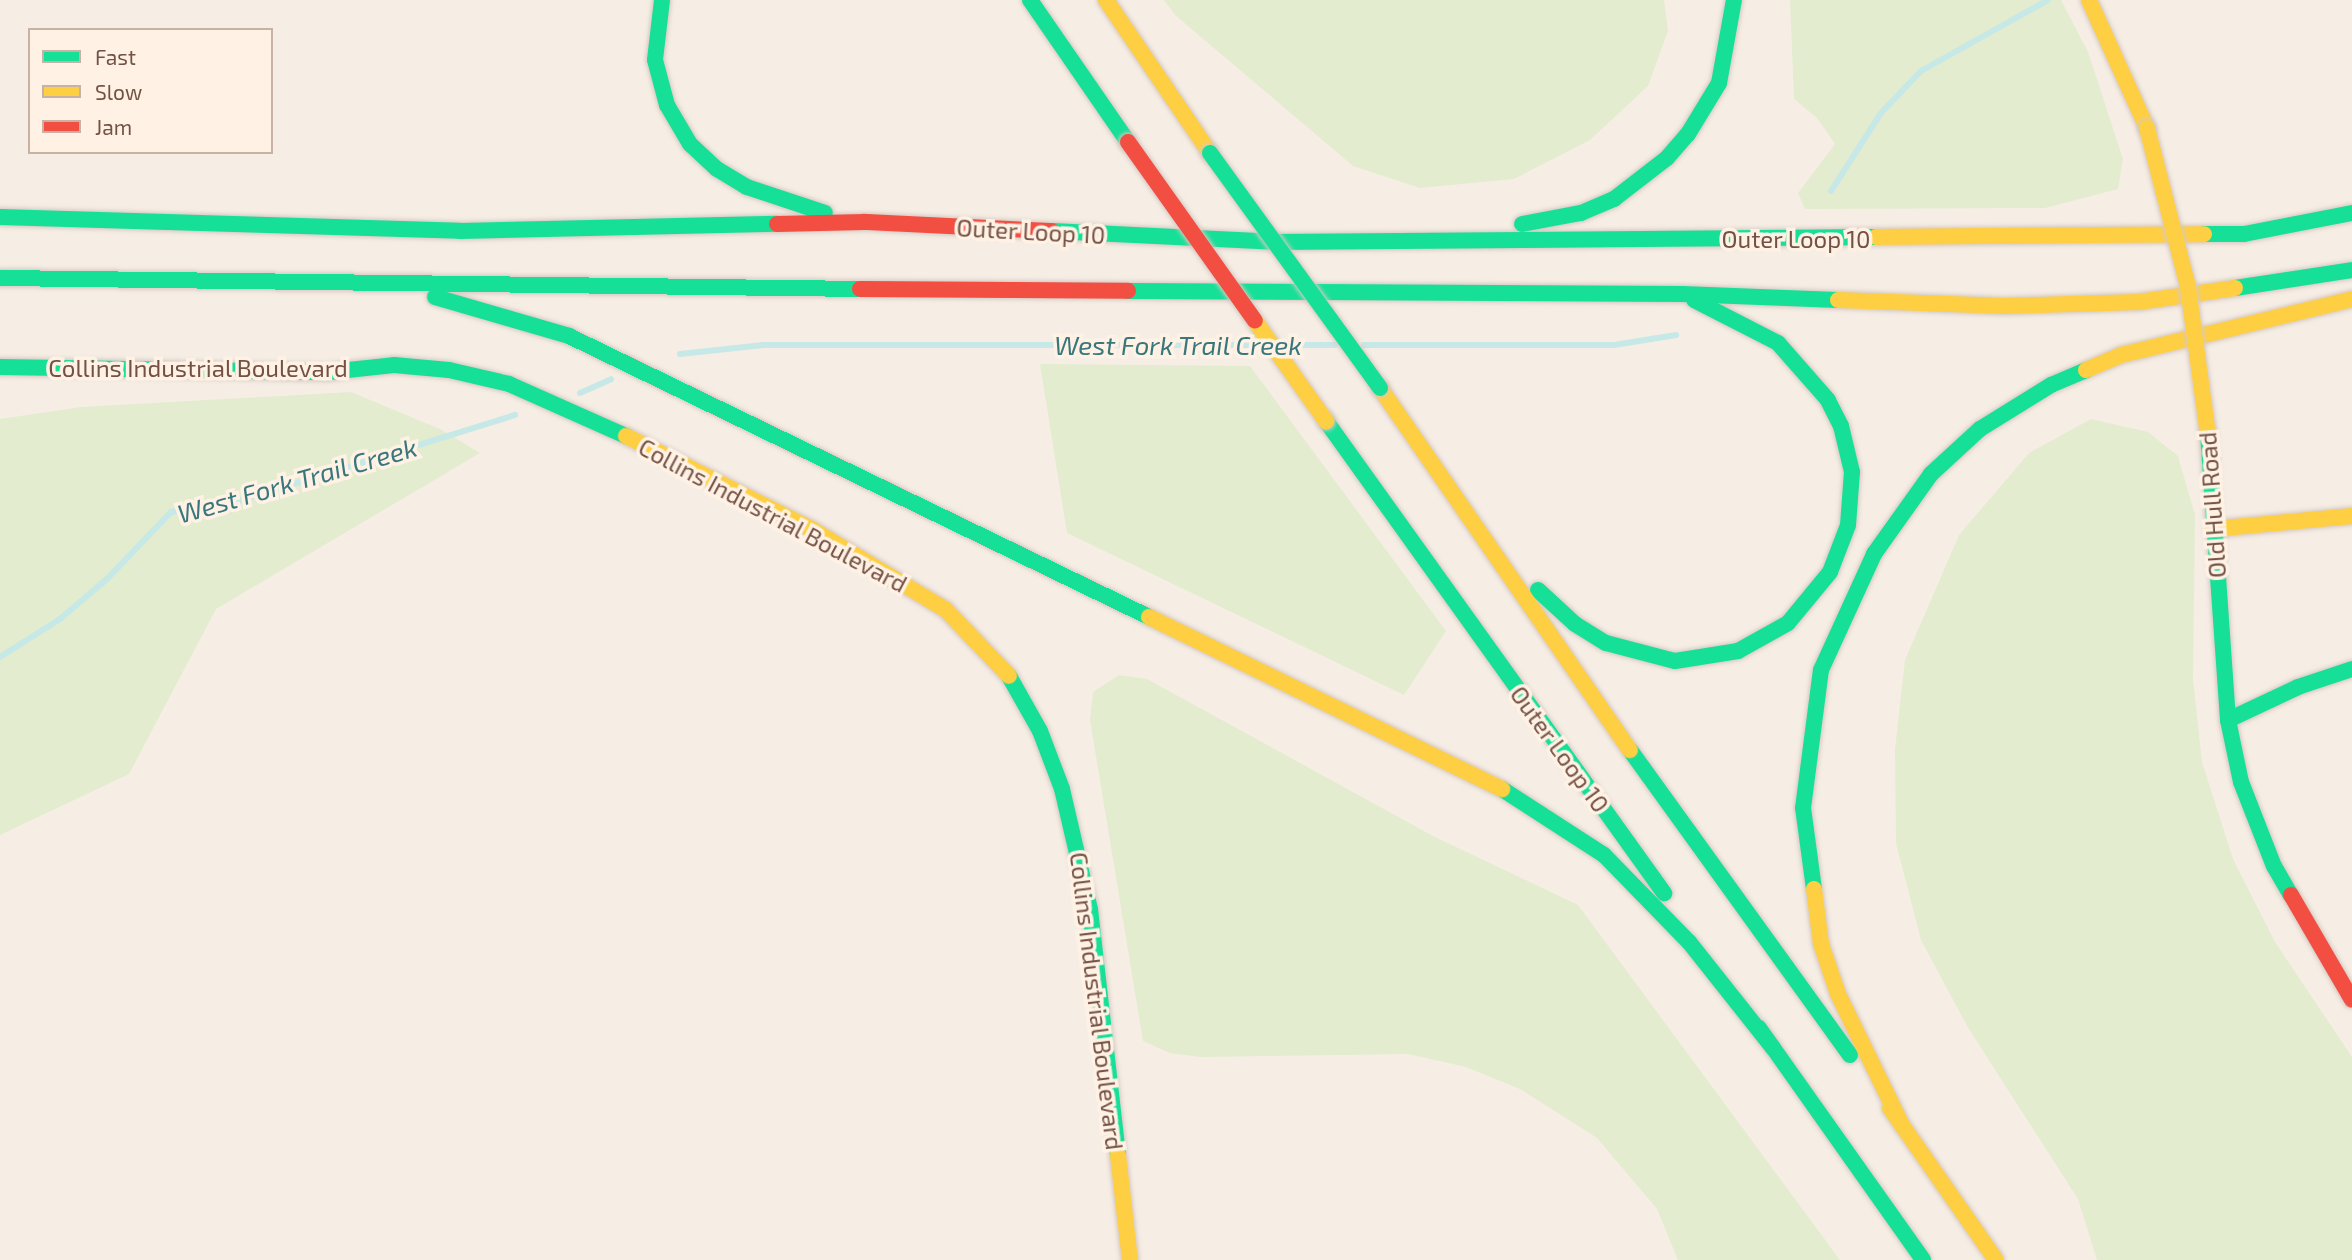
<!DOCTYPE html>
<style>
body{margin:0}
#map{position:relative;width:2352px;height:1260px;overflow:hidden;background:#f6eee5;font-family:"Exo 2",sans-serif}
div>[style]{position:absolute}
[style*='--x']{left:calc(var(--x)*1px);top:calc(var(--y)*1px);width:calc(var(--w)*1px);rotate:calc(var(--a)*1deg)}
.green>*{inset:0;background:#e3ecce}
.stream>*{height:6px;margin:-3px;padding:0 3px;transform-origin:3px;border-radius:3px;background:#c6e8e7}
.roads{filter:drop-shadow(0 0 2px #d6c9c2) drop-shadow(0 0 2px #d6c9c2)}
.fast>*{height:16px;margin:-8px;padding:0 8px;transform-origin:8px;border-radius:8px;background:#16e098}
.slow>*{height:16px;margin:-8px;padding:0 8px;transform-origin:8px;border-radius:8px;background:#ffcf43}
.jam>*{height:16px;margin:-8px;padding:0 8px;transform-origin:8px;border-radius:8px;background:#f24e42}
.bridges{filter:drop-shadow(0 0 2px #d6c9c2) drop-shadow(0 0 2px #d6c9c2)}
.fast-bridge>*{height:16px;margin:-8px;padding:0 8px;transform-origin:8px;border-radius:8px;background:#16e098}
.slow-bridge>*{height:16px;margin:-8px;padding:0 8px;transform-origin:8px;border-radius:8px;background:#ffcf43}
.jam-bridge>*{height:16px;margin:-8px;padding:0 8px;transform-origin:8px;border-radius:8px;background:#f24e42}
span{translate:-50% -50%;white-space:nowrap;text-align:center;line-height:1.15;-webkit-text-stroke:7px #fff2e5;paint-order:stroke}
.street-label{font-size:24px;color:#745145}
.water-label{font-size:26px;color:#38777c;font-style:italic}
.legend{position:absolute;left:28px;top:28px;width:245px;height:126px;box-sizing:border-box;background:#fff2e5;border:2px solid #c7b2a5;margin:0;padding:9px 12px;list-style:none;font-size:21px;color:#745145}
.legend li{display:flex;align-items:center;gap:14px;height:35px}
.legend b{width:35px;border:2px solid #c7b2a5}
</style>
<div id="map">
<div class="green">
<div style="clip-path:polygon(1164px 0,1664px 0,1668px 31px,1648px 86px,1590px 140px,1514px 179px,1420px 188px,1353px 166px,1175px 15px)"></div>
<div style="clip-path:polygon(1790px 0,2061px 0,2088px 52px,2123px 159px,2118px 189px,2045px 208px,1805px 209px,1798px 193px,1835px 144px,1817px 118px,1794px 99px)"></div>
<div style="clip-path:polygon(1040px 364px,1250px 366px,1446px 631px,1404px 695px,1067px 533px)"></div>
<div style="clip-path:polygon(351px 392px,440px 429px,480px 453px,216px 609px,129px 774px,0 835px,0 419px,81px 407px)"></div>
<div style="clip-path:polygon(2091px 419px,2148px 432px,2178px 456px,2195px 515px,2193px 679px,2202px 762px,2233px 859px,2275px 942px,2352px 1057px,2352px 1260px,2097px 1260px,2078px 1199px,1967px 1026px,1921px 940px,1896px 843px,1895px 749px,1905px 660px,1959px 535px,2029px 453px)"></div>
<div style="clip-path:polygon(1119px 675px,1147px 679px,1433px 836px,1578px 905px,1840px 1260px,1678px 1260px,1657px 1209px,1597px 1138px,1520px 1089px,1466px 1067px,1408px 1054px,1200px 1057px,1170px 1053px,1143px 1041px,1090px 720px,1093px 692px)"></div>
</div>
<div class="stream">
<div style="--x:1831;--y:191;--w:93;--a:-57.3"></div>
<div style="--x:1881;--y:113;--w:58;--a:-46.4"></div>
<div style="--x:1921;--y:71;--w:145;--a:-29.2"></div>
<div style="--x:1287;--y:345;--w:48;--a:0"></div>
<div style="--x:1364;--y:345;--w:250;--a:0"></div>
<div style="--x:1614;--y:345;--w:63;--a:-9.2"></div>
<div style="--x:680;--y:354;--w:84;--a:-6.1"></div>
<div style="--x:764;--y:345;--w:494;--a:0"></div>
<div style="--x:580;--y:393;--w:34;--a:-24"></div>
<div style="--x:0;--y:657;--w:71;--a:-32.3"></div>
<div style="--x:60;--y:619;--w:62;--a:-40.4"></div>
<div style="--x:107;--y:579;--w:93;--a:-46.3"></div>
<div style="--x:171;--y:512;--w:72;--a:-9.6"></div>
<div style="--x:242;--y:500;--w:286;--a:-17.3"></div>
</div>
<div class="roads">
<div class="fast">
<div style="--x:662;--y:0;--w:60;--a:96.7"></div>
<div style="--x:655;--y:60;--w:47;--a:75.1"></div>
<div style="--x:667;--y:105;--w:45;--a:59.5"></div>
<div style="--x:690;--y:144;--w:37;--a:43"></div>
<div style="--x:717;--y:169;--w:35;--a:31"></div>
<div style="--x:747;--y:187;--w:82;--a:18.4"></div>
<div style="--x:1030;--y:0;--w:173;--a:55.4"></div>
<div style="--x:0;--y:217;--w:460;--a:1.7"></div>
<div style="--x:460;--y:231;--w:317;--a:-1.3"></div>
<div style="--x:1522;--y:224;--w:60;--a:-10.6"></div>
<div style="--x:1581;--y:213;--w:36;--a:-23"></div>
<div style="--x:1614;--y:199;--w:67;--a:-37.7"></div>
<div style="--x:1667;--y:158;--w:32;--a:-49"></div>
<div style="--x:1688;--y:134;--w:60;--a:-58.7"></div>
<div style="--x:1719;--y:83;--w:84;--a:-79.8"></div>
<div style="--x:1052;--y:231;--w:222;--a:2.8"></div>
<div style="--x:1274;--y:242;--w:602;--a:-0.48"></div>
<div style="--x:2204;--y:234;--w:40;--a:0"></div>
<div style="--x:2244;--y:234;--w:110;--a:-11"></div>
<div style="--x:0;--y:278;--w:860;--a:0.73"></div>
<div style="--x:2235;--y:288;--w:118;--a:-8.7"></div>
<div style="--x:1128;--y:291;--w:554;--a:0.31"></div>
<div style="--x:1682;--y:294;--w:156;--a:2.2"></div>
<div style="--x:435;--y:297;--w:140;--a:16.2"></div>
<div style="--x:569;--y:336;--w:644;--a:25.85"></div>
<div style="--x:0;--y:367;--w:329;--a:0.9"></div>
<div style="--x:329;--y:372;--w:65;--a:-6.1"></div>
<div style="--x:394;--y:365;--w:55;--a:5.2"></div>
<div style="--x:449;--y:370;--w:62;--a:13.1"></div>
<div style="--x:509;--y:384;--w:128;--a:24"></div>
<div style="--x:1326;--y:421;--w:581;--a:54.39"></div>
<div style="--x:2208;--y:434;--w:287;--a:86"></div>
<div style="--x:2228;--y:720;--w:63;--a:78.2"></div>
<div style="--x:2241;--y:782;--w:90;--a:68.6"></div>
<div style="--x:2274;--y:866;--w:34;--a:60"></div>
<div style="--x:1538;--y:590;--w:50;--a:42.6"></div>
<div style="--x:1575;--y:624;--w:36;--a:32"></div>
<div style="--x:1606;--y:643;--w:71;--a:14.6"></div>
<div style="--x:1675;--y:661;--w:64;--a:-9"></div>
<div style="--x:1738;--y:651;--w:57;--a:-29.2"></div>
<div style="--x:1788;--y:623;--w:66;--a:-50.5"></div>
<div style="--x:1830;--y:572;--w:50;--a:-69"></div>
<div style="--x:1848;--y:525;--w:53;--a:-85.7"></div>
<div style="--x:1852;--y:472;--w:47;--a:-103.4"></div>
<div style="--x:1841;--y:426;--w:29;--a:-117"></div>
<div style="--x:1828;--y:400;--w:76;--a:-131.3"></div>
<div style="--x:1778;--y:343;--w:94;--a:-152.9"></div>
<div style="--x:1009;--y:676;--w:63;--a:60.6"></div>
<div style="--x:1040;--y:731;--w:62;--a:69.2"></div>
<div style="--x:1062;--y:789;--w:123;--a:76.9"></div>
<div style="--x:1090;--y:909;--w:248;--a:83.5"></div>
<div style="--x:2228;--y:720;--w:77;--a:-25.2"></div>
<div style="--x:2298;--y:687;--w:57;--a:-18.4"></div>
<div style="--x:1630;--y:750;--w:376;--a:54.2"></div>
<div style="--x:1502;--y:789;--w:121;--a:32.9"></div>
<div style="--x:1604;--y:855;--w:122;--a:45.7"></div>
<div style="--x:1689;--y:942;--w:135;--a:51.6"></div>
<div style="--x:1814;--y:889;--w:82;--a:-97.7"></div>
<div style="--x:1803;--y:808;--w:139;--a:-82.6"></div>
<div style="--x:1821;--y:670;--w:128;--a:-65.4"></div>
<div style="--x:1874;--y:554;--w:98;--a:-54.5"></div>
<div style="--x:1931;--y:474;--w:67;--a:-42.6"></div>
<div style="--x:1980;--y:429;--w:84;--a:-31.8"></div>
<div style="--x:2051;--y:385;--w:38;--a:-23"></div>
<div style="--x:1759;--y:1028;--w:284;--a:54.7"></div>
</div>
<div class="slow">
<div style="--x:1106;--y:0;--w:185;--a:55.8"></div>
<div style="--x:2089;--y:0;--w:141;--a:65.6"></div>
<div style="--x:1876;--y:237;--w:328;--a:-0.5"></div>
<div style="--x:1838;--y:300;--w:167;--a:2.1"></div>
<div style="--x:2005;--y:306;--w:134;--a:-1.7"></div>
<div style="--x:2139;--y:302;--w:97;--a:-8.3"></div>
<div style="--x:2086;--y:370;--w:38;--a:-23"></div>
<div style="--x:2121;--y:355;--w:238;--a:-13.6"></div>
<div style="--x:1380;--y:388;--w:440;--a:55.4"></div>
<div style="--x:626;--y:436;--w:209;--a:26.7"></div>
<div style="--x:813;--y:530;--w:155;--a:31"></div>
<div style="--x:946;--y:610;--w:91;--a:46.3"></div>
<div style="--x:2213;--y:529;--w:140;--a:-5.3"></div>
<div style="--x:1149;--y:617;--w:393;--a:26"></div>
<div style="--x:1814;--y:889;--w:55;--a:82.7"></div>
<div style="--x:1821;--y:944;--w:53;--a:71.2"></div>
<div style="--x:1838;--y:994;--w:146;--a:64"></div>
<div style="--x:1890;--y:1108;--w:185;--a:55.1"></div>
<div style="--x:1118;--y:1155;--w:106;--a:83.5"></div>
</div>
<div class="jam">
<div style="--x:777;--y:224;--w:88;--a:-1.3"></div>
<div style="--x:865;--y:222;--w:187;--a:2.8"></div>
<div style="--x:860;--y:289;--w:268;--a:0.4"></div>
<div style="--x:2291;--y:895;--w:121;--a:59.8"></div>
</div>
</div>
<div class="bridges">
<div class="fast-bridge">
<div style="--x:1210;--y:153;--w:290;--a:54.1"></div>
</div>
<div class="slow-bridge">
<div style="--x:2147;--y:128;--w:164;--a:75.5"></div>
<div style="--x:2188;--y:287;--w:148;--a:82.3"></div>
<div style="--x:1255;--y:321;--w:123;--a:54.6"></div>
</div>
<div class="jam-bridge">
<div style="--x:1128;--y:142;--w:219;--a:54.6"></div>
</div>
</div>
<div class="street-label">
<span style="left:1031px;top:231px;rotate:3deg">Outer Loop 10</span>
<span style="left:1796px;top:239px">Outer Loop 10</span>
<span style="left:198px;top:368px">Collins Industrial Boulevard</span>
<span style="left:2212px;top:505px;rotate:-94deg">Old Hull Road</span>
<span style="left:773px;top:515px;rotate:28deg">Collins Industrial Boulevard</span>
<span style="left:1560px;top:749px;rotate:54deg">Outer Loop 10</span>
<span style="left:1097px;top:1001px;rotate:83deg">Collins Industrial Boulevard</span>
</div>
<div class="water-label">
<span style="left:1178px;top:345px">West Fork Trail Creek</span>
<span style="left:297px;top:480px;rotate:-16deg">West Fork Trail Creek</span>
</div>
<ul class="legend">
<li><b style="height:9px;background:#16e098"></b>Fast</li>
<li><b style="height:9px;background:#ffcf43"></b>Slow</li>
<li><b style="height:9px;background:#f24e42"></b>Jam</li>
</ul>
</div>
